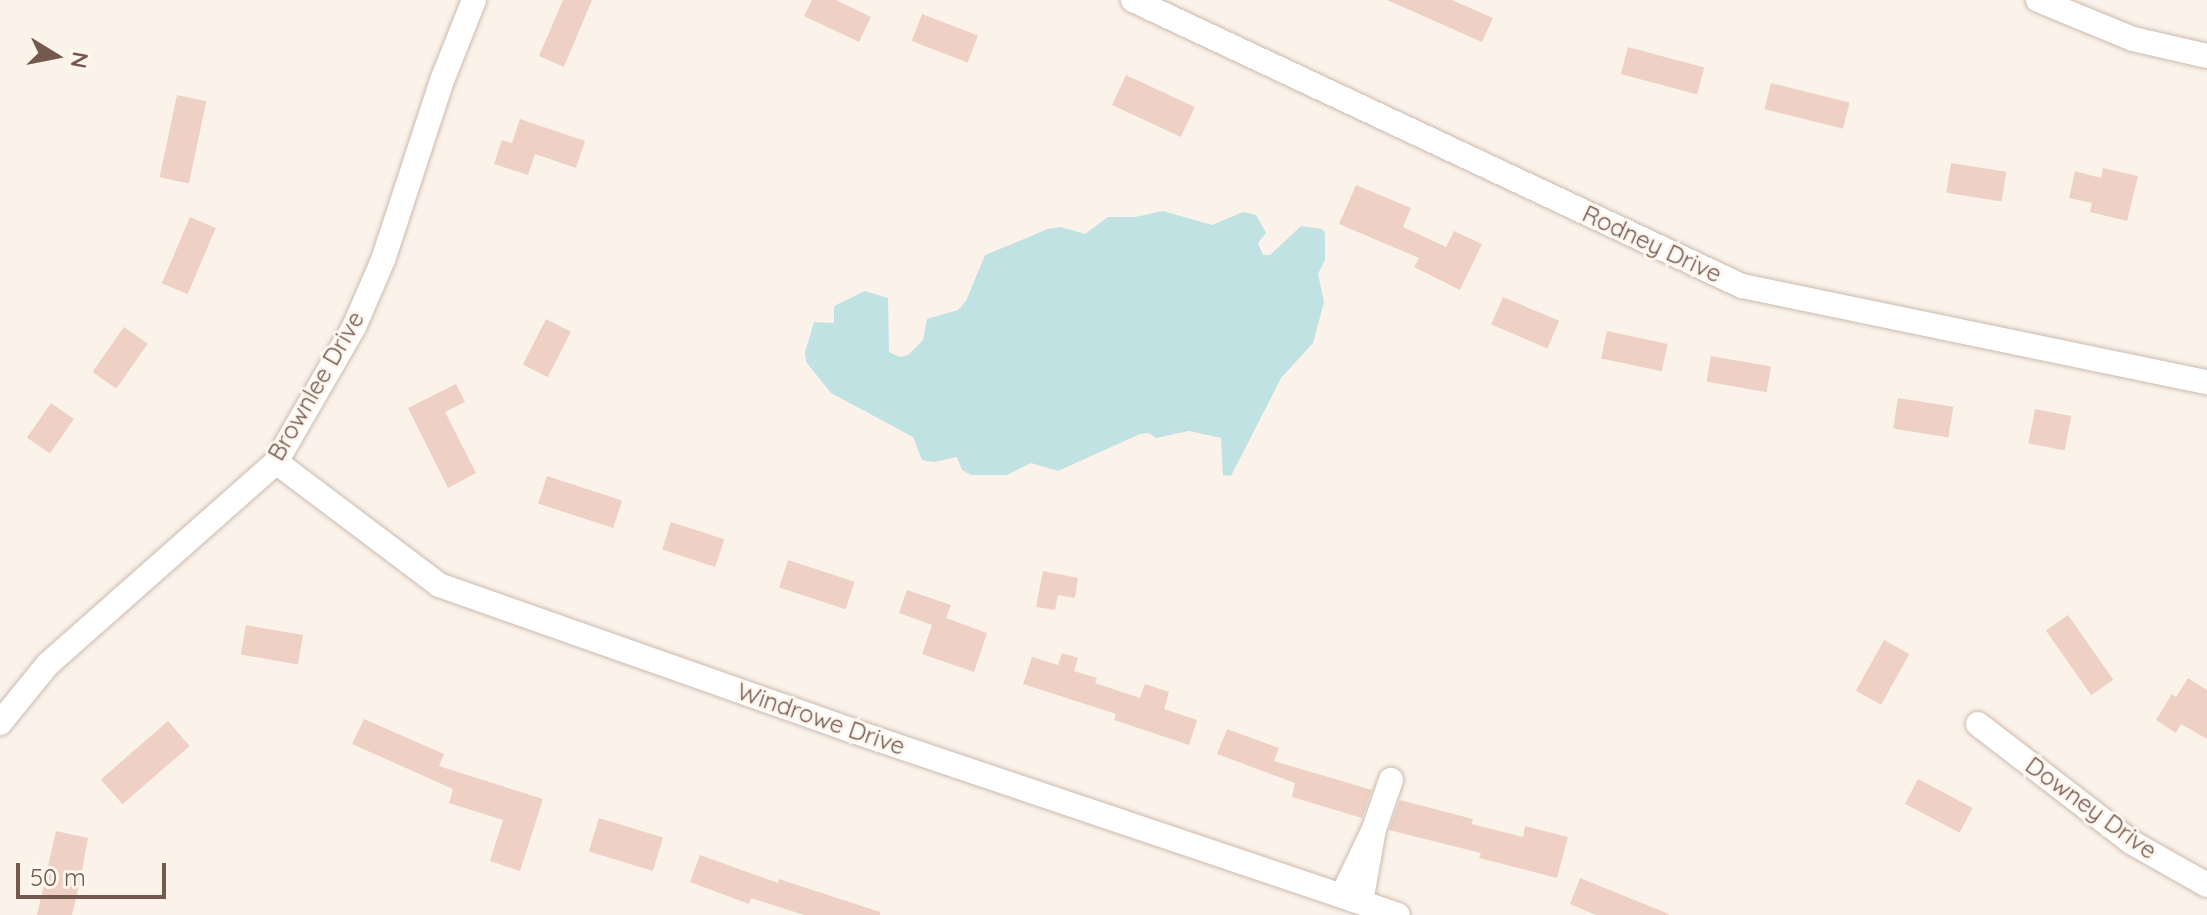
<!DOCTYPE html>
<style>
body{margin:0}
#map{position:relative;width:2207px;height:915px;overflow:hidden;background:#fbf3ea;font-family:Quicksand,sans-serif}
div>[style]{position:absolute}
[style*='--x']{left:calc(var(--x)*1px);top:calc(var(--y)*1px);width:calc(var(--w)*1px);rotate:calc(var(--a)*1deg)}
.water>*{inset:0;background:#c0e2e3}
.building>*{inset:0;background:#eed1c4;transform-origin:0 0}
.roads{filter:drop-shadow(0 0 2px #ccbab0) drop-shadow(0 0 2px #ccbab0)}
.minor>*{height:24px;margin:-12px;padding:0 12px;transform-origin:12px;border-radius:12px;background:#fff}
span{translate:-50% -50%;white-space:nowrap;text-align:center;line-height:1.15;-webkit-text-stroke:6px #fef7f0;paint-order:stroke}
.street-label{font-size:24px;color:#74594f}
.north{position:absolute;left:16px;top:16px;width:80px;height:80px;-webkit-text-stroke:6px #fef7f0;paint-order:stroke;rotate:100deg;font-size:22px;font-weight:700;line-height:32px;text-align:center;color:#74594f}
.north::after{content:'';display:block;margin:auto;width:28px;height:36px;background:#74594f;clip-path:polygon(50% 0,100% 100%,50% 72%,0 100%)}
.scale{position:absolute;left:16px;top:863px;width:150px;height:36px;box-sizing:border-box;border:4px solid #74594f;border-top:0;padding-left:10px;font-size:24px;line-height:28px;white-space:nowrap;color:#74594f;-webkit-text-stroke:6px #fef7f0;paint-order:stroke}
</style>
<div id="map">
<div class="water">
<div style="clip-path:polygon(1163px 211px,1212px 225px,1243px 212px,1256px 215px,1266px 233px,1258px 243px,1263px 255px,1270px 255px,1301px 226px,1322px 229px,1325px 233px,1325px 260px,1318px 274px,1324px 302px,1313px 343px,1281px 378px,1231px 476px,1223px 475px,1221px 438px,1189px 431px,1156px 438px,1149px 433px,1140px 434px,1058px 471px,1031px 463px,1007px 475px,971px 475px,962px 470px,957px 457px,934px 462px,922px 460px,913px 437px,831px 393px,806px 362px,805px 352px,814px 322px,834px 323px,834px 306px,865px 291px,888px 298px,889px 352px,900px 357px,908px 355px,923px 340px,927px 319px,958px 310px,966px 301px,985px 255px,1048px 229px,1060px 227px,1085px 234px,1108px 217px,1135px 217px)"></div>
</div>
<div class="building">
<div style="clip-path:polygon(563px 0,592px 0,564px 67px,539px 56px)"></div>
<div style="clip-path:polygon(812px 0,836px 0,871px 17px,859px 42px,804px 16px)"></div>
<div style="clip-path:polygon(1387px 0,1452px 0,1493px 18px,1482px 42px)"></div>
<div style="left:922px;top:14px;width:60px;height:29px;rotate:21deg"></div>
<div style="left:1628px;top:47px;width:79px;height:28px;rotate:15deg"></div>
<div style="left:1126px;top:75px;width:76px;height:33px;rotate:25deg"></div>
<div style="left:1771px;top:83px;width:81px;height:27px;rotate:14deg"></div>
<div style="left:177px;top:95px;width:30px;height:84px;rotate:12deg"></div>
<div style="clip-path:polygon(520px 119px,585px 141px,576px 168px,535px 154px,528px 175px,494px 164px,502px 140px,512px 143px)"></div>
<div style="left:1951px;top:163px;width:56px;height:30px;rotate:9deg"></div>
<div style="clip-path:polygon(2103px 168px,2138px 176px,2127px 221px,2090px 212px,2092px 203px,2069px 198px,2075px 171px,2101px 178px)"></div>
<div style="clip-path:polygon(1356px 185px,1411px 208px,1403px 227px,1446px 247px,1454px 231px,1482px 244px,1460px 290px,1414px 267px,1419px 258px,1339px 224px)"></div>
<div style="left:190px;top:217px;width:28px;height:72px;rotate:23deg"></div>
<div style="left:1503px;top:297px;width:61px;height:30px;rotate:23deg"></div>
<div style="left:546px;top:319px;width:28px;height:51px;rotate:27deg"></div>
<div style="left:124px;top:327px;width:29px;height:55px;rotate:35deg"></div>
<div style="left:1607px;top:331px;width:62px;height:28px;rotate:12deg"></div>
<div style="left:1711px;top:356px;width:61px;height:26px;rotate:10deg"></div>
<div style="clip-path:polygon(456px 384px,465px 402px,445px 412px,476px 473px,448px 488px,408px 408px)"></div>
<div style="left:1898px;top:398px;width:56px;height:31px;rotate:9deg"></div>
<div style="left:51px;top:403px;width:28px;height:42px;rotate:35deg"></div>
<div style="left:2035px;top:409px;width:37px;height:35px;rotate:11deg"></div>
<div style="left:547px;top:476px;width:79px;height:29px;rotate:18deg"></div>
<div style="left:671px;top:522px;width:56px;height:29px;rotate:18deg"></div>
<div style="left:788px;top:560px;width:70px;height:29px;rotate:18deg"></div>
<div style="clip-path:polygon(1043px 571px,1078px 578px,1075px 598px,1058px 595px,1055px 610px,1036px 607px)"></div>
<div style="clip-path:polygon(907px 590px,951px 605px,946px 618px,987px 633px,974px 672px,922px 654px,932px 625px,899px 613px)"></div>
<div style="left:2068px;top:615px;width:79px;height:27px;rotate:55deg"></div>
<div style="left:246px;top:625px;width:58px;height:30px;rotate:10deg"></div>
<div style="left:1884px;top:640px;width:29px;height:58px;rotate:29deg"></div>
<div style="clip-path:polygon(1062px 653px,1078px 658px,1074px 671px,1097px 678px,1095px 683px,1140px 698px,1145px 684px,1169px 692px,1164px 709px,1197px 720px,1189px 745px,1114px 720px,1116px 714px,1023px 684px,1032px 657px,1058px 665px)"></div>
<div style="clip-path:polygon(2188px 678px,2207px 690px,2207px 739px,2181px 724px,2176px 733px,2156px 720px,2172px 694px,2176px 697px)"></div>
<div style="clip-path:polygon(364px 719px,444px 754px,439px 766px,543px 799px,520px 871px,490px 861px,503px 820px,449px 803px,453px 789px,352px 744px)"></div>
<div style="left:168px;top:721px;width:33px;height:89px;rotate:49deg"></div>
<div style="clip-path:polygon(1227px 729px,1279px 748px,1274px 761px,1372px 790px,1362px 818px,1292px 797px,1295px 783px,1217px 754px)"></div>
<div style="left:1918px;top:779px;width:62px;height:28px;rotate:28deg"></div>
<div style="clip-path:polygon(1400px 800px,1473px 819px,1472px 824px,1523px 837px,1525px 826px,1568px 837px,1557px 878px,1479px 858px,1481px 853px,1389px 830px)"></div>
<div style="left:599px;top:818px;width:67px;height:35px;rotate:17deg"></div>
<div style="clip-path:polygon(56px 831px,88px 838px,81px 877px,72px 915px,37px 915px)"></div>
<div style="clip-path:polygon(700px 855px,778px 883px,779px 879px,880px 912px,880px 915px,804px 915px,751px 898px,749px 904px,690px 882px)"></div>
<div style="clip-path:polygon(1580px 878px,1669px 914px,1668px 915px,1596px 915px,1570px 904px)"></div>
</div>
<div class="roads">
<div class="minor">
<div style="--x:1133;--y:0;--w:673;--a:25.16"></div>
<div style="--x:1742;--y:286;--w:475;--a:11.7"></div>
<div style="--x:2038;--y:0;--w:103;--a:22.3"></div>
<div style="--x:2133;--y:39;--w:76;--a:12.9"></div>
<div style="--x:276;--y:462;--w:204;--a:37"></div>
<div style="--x:439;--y:585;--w:436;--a:19.4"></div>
<div style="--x:850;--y:730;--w:578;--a:18.65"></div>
<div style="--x:0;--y:723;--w:76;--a:-50.9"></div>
<div style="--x:48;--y:664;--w:305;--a:-41.5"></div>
<div style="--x:276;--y:462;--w:156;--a:-60"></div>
<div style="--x:354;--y:327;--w:73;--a:-66.6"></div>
<div style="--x:383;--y:260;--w:192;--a:-71.8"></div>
<div style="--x:443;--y:78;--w:84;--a:-68.3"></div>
<div style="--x:1978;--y:724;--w:193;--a:37.6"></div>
<div style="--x:2131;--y:842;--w:87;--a:29.5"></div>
<div style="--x:1374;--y:829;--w:52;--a:-70.9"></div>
<div style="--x:1342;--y:896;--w:74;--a:-64.5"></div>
<div style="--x:1374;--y:829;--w:74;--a:100.1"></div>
</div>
</div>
<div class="street-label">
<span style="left:1652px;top:244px;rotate:25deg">Rodney Drive</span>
<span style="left:316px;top:386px;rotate:-60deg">Brownlee Drive</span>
<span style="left:821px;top:719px;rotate:19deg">Windrowe Drive</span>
<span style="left:2091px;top:808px;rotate:36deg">Downey Drive</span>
</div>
<div class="north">N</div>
<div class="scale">50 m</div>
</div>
